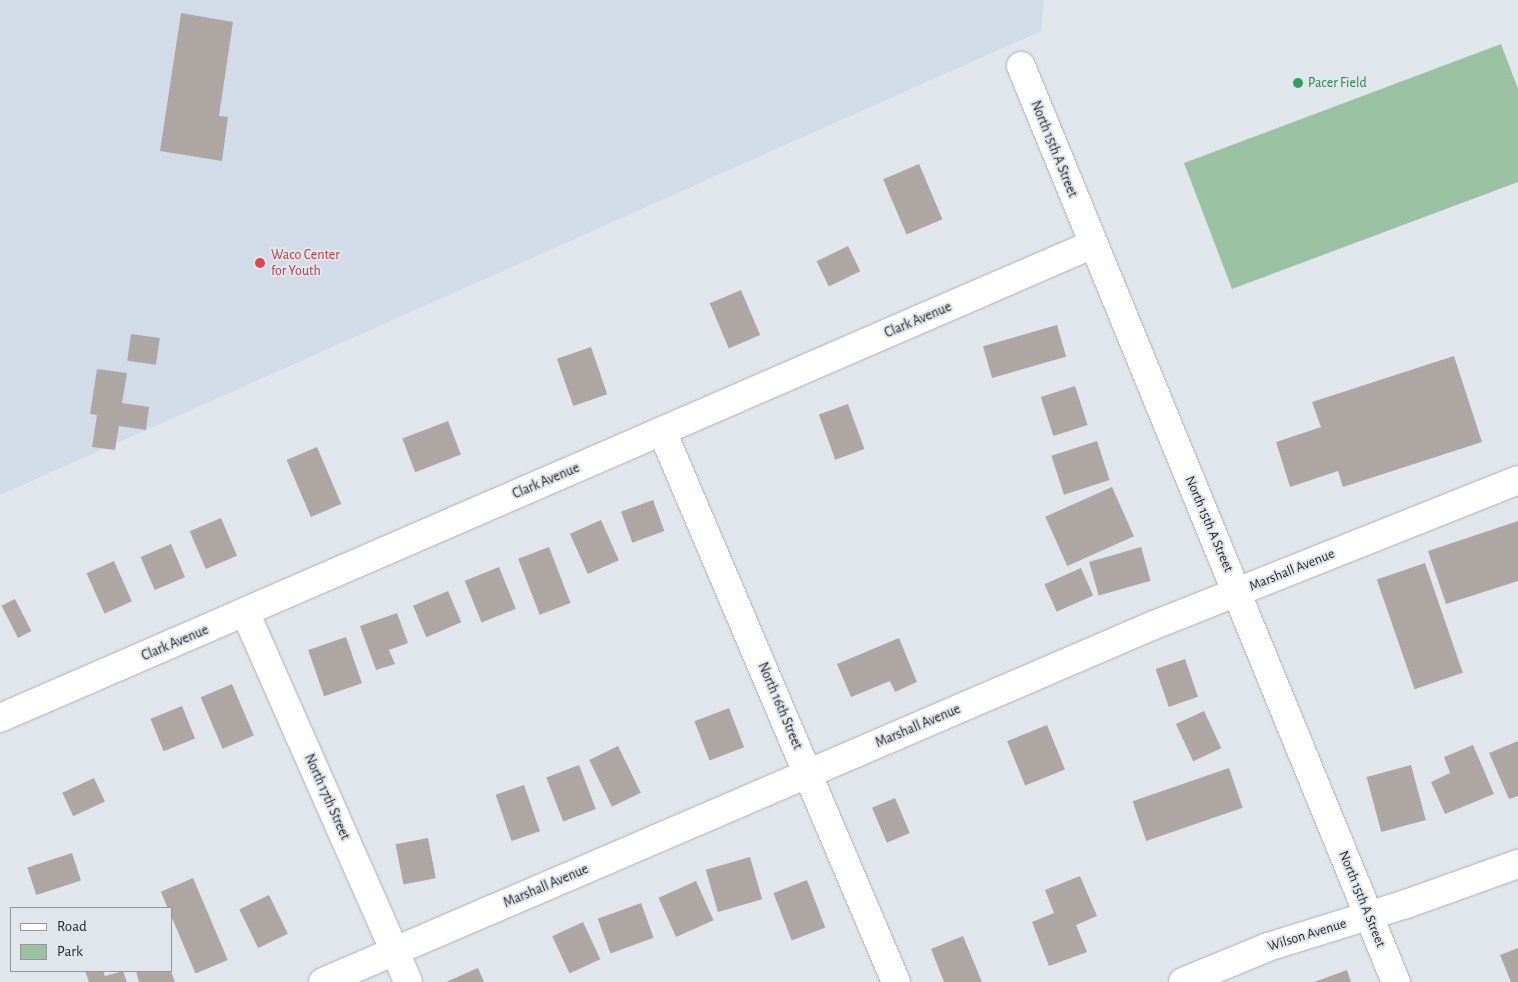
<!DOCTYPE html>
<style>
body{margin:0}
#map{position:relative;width:1518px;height:982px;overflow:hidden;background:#e1e6ed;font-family:"Alegreya Sans",sans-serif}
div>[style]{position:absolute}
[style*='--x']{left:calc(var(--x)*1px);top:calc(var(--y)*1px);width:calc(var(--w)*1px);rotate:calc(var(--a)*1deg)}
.built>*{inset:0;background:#d2dbe8}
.green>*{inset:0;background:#9ac2a2}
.building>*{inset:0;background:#aea6a3;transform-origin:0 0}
.roads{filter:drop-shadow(0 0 1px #abafb6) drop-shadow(0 0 1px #abafb6)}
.minor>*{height:28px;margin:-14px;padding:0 14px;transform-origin:14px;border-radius:14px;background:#fff}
.dots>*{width:14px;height:14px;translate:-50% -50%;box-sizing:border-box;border:2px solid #e1e6ed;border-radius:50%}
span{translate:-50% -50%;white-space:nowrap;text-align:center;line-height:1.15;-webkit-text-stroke:4px #e1e6ed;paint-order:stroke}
.leisure-label{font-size:14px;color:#27864d}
.left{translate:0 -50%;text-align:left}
.street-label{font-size:14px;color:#1f2123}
.health-label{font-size:14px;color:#be3a42}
.legend{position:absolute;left:10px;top:907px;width:162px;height:65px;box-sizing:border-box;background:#e1e6ed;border:1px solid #93979c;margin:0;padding:6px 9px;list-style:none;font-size:15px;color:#1f2123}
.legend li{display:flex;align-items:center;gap:10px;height:25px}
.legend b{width:25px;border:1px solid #93979c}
</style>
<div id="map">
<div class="built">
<div style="clip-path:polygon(0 0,1044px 0,1041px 31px,0 495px)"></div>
</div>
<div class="green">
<div style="clip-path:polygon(1501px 44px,1518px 89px,1518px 182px,1232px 289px,1184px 163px)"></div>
</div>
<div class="building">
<div style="clip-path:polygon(181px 13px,233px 22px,219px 116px,228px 117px,222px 161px,160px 151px)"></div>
<div style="left:919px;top:164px;width:60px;height:39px;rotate:67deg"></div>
<div style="left:848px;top:246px;width:28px;height:35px;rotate:64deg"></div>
<div style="left:741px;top:290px;width:49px;height:34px;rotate:67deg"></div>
<div style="left:1057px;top:325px;width:33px;height:77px;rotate:74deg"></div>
<div style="left:131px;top:334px;width:29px;height:27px;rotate:8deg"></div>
<div style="left:591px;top:347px;width:50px;height:36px;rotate:71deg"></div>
<div style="clip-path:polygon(1454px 356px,1482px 442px,1343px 487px,1338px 471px,1290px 487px,1276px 442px,1321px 427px,1312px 402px)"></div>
<div style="clip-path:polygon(97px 369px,127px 373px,122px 403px,149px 407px,146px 430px,119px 426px,115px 450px,92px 447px,97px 415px,90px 414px)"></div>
<div style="left:1075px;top:386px;width:41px;height:36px;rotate:72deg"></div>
<div style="left:848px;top:404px;width:48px;height:31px;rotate:70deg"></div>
<div style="left:448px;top:421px;width:36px;height:49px;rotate:69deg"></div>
<div style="left:1097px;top:441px;width:41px;height:48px;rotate:72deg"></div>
<div style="left:317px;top:447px;width:62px;height:33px;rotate:67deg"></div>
<div style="left:1112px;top:487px;width:54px;height:73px;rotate:66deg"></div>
<div style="left:653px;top:500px;width:33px;height:34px;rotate:70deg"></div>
<div style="left:221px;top:518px;width:41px;height:34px;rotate:67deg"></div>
<div style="left:601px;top:520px;width:44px;height:34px;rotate:66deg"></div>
<div style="clip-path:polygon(1518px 521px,1518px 581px,1446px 604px,1428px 551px)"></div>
<div style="left:171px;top:544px;width:36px;height:33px;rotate:67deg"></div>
<div style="left:549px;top:547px;width:60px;height:33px;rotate:69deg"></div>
<div style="left:1141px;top:547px;width:35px;height:54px;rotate:74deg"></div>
<div style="left:114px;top:561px;width:44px;height:30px;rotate:66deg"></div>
<div style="left:1425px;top:563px;width:116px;height:51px;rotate:71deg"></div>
<div style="left:499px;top:567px;width:45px;height:37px;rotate:68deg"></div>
<div style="left:1081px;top:568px;width:30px;height:40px;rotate:66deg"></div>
<div style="left:448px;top:591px;width:34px;height:38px;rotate:67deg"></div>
<div style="left:15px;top:599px;width:36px;height:15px;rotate:63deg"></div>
<div style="clip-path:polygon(397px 613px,408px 643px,389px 650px,395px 664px,376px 670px,360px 626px)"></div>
<div style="left:346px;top:637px;width:49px;height:40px;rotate:71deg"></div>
<div style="clip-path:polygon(899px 638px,917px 682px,895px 692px,890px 681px,851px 697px,837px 664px)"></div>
<div style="left:1185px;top:659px;width:40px;height:31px;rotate:71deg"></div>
<div style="left:232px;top:684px;width:56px;height:34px;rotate:67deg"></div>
<div style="left:182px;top:706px;width:35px;height:34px;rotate:68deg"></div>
<div style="left:729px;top:708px;width:42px;height:37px;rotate:69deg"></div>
<div style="left:1204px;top:711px;width:41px;height:31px;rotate:65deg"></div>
<div style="left:1047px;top:725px;width:48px;height:43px;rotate:68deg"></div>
<div style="clip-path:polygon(1518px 741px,1518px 796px,1509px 799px,1489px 753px)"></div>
<div style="clip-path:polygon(1473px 745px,1494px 794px,1445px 814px,1431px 782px,1450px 773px,1444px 757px)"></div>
<div style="left:618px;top:746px;width:52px;height:32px;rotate:64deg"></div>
<div style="left:579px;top:765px;width:47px;height:35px;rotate:69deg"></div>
<div style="left:1411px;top:765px;width:57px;height:46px;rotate:75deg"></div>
<div style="left:1229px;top:768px;width:42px;height:102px;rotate:71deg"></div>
<div style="left:94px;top:778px;width:26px;height:35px;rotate:65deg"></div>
<div style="left:524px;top:785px;width:49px;height:30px;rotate:71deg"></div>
<div style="left:895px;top:798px;width:38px;height:25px;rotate:67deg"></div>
<div style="left:428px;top:838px;width:41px;height:33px;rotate:79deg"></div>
<div style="left:72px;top:853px;width:29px;height:47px;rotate:72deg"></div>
<div style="left:750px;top:857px;width:44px;height:46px;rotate:74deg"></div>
<div style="clip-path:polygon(1080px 876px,1097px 916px,1076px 925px,1087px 952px,1049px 966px,1032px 922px,1054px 913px,1045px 890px)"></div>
<div style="left:193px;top:878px;width:89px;height:35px;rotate:67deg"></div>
<div style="left:807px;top:880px;width:51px;height:36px;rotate:69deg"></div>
<div style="left:696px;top:881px;width:43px;height:41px;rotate:66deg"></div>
<div style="left:269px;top:895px;width:43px;height:33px;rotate:64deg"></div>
<div style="left:641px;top:903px;width:37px;height:46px;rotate:70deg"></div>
<div style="left:583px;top:922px;width:41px;height:34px;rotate:65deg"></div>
<div style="clip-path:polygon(963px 936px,982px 982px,944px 982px,931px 949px)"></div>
<div style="clip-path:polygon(1518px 948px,1518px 982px,1511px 982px,1500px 955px)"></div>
<div style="clip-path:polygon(478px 968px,484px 982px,446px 982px)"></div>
<div style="clip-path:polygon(1347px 970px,1351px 982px,1314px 982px)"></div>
<div style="clip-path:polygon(85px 971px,103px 971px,105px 976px,123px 971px,127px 982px,89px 982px)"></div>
<div style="clip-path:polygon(136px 971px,171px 971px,175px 982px,139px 982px)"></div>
</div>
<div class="roads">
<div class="minor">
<div style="--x:1021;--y:66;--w:990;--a:67.74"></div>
<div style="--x:662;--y:431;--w:599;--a:66.99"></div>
<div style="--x:245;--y:612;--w:404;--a:66.2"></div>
<div style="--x:0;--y:718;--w:1191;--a:-23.44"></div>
<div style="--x:323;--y:982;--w:904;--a:-23.25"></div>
<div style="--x:1154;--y:625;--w:392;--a:-21.7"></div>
<div style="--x:1183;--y:982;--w:92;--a:-22.4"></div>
<div style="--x:1268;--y:947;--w:145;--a:-17.3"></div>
<div style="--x:1406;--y:904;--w:119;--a:-19.7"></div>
</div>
</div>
<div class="dots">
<div style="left:1298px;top:83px;background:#2e9e5b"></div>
<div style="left:260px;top:263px;background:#e0444e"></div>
</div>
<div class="leisure-label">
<span class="left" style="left:1308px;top:83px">Pacer Field</span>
</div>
<div class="street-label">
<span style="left:1054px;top:149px;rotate:68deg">North 15th A Street</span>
<span style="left:918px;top:320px;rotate:-23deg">Clark Avenue</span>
<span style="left:546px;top:481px;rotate:-23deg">Clark Avenue</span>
<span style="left:1209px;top:524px;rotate:67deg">North 15th A Street</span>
<span style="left:1292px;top:570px;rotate:-22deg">Marshall Avenue</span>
<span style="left:175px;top:643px;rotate:-23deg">Clark Avenue</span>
<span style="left:780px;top:706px;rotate:67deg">North 16th Street</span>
<span style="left:918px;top:726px;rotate:-23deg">Marshall Avenue</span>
<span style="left:327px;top:797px;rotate:66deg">North 17th Street</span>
<span style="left:546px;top:886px;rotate:-23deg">Marshall Avenue</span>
<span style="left:1362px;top:899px;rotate:68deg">North 15th A Street</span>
<span style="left:1307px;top:935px;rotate:-17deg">Wilson Avenue</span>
</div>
<div class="health-label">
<span class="left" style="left:271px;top:263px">Waco Center<br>for Youth</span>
</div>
<ul class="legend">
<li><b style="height:6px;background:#fff"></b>Road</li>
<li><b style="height:14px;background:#9ac2a2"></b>Park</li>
</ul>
</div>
